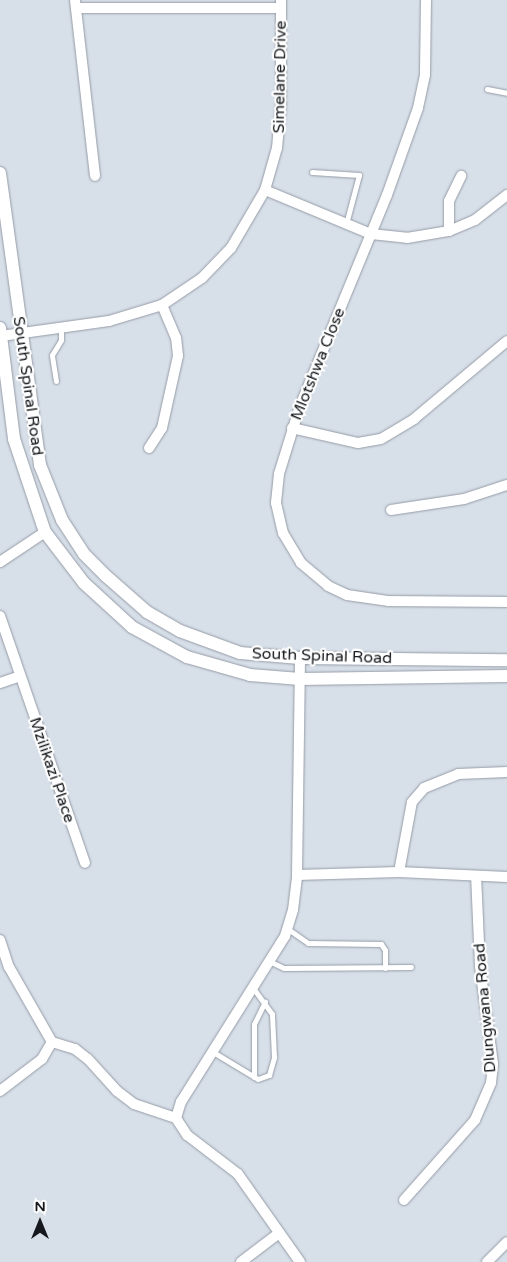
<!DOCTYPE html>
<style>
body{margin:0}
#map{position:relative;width:507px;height:1262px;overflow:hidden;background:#d7dfe9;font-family:"Varela Round",sans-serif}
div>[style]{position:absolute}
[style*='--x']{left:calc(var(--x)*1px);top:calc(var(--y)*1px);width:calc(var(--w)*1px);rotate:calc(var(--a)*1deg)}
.roads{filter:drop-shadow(0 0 1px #959ca6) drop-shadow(0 0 1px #959ca6)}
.service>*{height:5px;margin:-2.5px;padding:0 2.5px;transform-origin:2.5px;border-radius:2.5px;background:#fff}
.minor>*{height:10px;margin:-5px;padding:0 5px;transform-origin:5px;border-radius:5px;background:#fff}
.tertiary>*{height:12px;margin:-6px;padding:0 6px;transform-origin:6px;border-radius:6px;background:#fff}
span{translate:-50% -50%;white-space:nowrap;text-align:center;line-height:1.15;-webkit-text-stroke:4.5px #fff;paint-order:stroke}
.street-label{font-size:16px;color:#15181c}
.north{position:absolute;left:15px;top:1197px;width:50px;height:50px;-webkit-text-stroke:4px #fff;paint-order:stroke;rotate:0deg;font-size:14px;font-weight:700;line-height:20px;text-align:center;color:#15181c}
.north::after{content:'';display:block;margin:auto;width:18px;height:22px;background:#15181c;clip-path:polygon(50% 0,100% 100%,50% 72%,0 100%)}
</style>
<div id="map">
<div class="roads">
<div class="service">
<div style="--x:487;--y:89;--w:20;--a:11"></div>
<div style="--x:312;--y:172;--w:47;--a:3.7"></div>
<div style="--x:359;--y:175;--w:51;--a:104.9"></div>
<div style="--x:56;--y:381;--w:26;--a:-99"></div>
<div style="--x:52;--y:355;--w:17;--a:-59"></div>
<div style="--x:61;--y:340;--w:12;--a:-90"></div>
<div style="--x:288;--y:929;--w:24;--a:35"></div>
<div style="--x:308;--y:943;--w:73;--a:0.8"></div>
<div style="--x:381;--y:944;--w:7;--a:56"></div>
<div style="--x:385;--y:950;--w:18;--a:90"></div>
<div style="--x:271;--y:962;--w:14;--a:25"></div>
<div style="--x:284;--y:968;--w:127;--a:-0.5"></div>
<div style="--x:213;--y:1052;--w:52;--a:31"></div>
<div style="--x:258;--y:1079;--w:12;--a:-20"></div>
<div style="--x:269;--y:1075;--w:19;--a:-74"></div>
<div style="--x:274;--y:1057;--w:43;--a:-92.7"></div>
<div style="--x:272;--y:1014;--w:31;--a:-126"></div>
<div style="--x:254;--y:1077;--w:53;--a:-90"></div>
<div style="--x:254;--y:1024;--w:25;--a:-64"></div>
</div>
<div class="minor">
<div style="--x:75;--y:0;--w:177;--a:83.5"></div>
<div style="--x:426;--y:0;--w:75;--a:90.8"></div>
<div style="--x:425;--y:75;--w:34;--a:102"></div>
<div style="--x:418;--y:108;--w:92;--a:109.6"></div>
<div style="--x:387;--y:195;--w:228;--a:112.4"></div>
<div style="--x:300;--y:406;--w:71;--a:107.2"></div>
<div style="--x:279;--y:474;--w:29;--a:96"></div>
<div style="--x:276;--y:503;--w:31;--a:77"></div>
<div style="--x:283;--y:533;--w:35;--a:59"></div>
<div style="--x:301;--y:563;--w:35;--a:40"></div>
<div style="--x:328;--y:586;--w:21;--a:25"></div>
<div style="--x:347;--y:595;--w:41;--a:8.3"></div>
<div style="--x:388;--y:601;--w:119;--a:0.5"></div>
<div style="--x:76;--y:8;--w:205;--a:0"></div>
<div style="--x:265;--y:190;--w:115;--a:22.5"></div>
<div style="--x:371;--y:234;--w:36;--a:6"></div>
<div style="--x:407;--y:238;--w:43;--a:-9.5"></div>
<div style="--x:449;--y:231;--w:28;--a:-23"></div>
<div style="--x:475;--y:220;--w:41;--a:-38"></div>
<div style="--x:449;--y:231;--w:30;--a:-90"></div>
<div style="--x:449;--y:201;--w:28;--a:-64"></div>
<div style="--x:1;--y:336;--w:109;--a:-7.9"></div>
<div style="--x:109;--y:321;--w:55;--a:-16.8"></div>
<div style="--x:162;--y:305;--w:48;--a:-34"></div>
<div style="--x:202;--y:278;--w:42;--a:-46"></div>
<div style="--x:231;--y:248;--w:67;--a:-59.6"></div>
<div style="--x:265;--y:190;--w:44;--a:-74.1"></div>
<div style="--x:277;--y:148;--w:43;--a:-84.7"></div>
<div style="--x:281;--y:105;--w:105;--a:-90"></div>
<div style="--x:292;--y:428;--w:68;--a:12.8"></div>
<div style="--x:358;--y:443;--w:23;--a:-10"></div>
<div style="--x:381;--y:439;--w:39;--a:-31"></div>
<div style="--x:414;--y:419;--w:121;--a:-40"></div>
<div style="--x:149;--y:448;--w:24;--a:-57"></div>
<div style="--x:162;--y:428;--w:74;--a:-77.5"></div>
<div style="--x:178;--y:356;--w:18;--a:-96"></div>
<div style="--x:176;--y:338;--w:36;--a:-113"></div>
<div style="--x:391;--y:510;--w:74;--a:-8.6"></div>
<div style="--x:464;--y:499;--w:45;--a:-18"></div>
<div style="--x:0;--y:562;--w:54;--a:-33.7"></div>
<div style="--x:0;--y:616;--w:261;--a:71"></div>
<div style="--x:0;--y:683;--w:21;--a:-19"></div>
<div style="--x:399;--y:872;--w:71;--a:-79.5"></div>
<div style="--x:412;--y:802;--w:18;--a:-49"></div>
<div style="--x:424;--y:788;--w:37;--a:-22"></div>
<div style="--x:458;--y:774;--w:49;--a:-2.3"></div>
<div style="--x:297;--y:875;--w:217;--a:-89.2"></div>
<div style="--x:0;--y:940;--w:28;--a:72"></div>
<div style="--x:9;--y:967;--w:86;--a:60.2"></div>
<div style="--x:52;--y:1042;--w:24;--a:17"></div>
<div style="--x:75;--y:1049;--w:16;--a:38"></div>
<div style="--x:88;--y:1059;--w:43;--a:47.8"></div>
<div style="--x:117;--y:1091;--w:21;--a:37"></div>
<div style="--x:134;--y:1104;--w:44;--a:18.4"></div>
<div style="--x:0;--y:1091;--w:53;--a:-37.3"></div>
<div style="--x:42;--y:1059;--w:20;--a:-60"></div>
<div style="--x:404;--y:1200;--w:107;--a:-48.4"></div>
<div style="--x:475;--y:1120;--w:40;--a:-66.6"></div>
<div style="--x:491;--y:1083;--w:19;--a:-84"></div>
<div style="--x:493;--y:1064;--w:99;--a:-97.6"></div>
<div style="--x:480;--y:966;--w:90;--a:-92.5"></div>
<div style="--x:241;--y:1262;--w:48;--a:-37.3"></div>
<div style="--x:300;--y:1262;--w:108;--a:-125.2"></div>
<div style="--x:238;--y:1174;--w:64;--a:-142.6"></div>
<div style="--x:187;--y:1135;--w:20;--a:-123"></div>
<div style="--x:176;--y:1118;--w:17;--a:-73"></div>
<div style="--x:181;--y:1102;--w:196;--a:-57.9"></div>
<div style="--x:285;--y:936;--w:27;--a:-73"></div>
<div style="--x:293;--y:910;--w:35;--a:-83"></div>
<div style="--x:297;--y:875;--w:102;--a:-1.7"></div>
<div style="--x:399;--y:872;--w:108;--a:2.7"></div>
<div style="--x:487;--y:1262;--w:28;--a:-45"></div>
</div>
<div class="tertiary">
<div style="--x:0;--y:173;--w:295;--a:82.2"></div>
<div style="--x:40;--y:465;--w:59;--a:68.2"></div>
<div style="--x:62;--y:520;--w:40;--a:57.1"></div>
<div style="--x:84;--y:554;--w:31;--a:45"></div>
<div style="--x:106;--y:576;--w:55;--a:41.3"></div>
<div style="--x:147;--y:612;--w:38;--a:30"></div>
<div style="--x:180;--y:631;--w:64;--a:20.1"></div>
<div style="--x:240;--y:653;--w:60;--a:4.8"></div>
<div style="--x:300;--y:658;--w:207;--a:0.6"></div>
<div style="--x:0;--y:328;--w:112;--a:82.8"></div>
<div style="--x:14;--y:439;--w:98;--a:71.6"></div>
<div style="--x:45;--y:532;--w:64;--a:52.6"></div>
<div style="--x:84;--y:583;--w:65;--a:42.5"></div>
<div style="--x:132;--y:627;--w:63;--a:28.6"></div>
<div style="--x:187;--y:657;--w:66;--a:15.9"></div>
<div style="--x:250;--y:675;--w:50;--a:4.6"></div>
<div style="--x:300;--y:679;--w:207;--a:-0.8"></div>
</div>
</div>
<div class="street-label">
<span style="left:280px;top:77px;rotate:-89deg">Simelane Drive</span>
<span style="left:318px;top:364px;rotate:-68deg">Mlotshwa Close</span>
<span style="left:28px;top:386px;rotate:82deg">South Spinal Road</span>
<span style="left:322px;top:656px;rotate:2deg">South Spinal Road</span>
<span style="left:52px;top:770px;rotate:71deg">Mzilikazi Place</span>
<span style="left:485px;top:1008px;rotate:-95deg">Dlungwana Road</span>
</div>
<div class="north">N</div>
</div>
